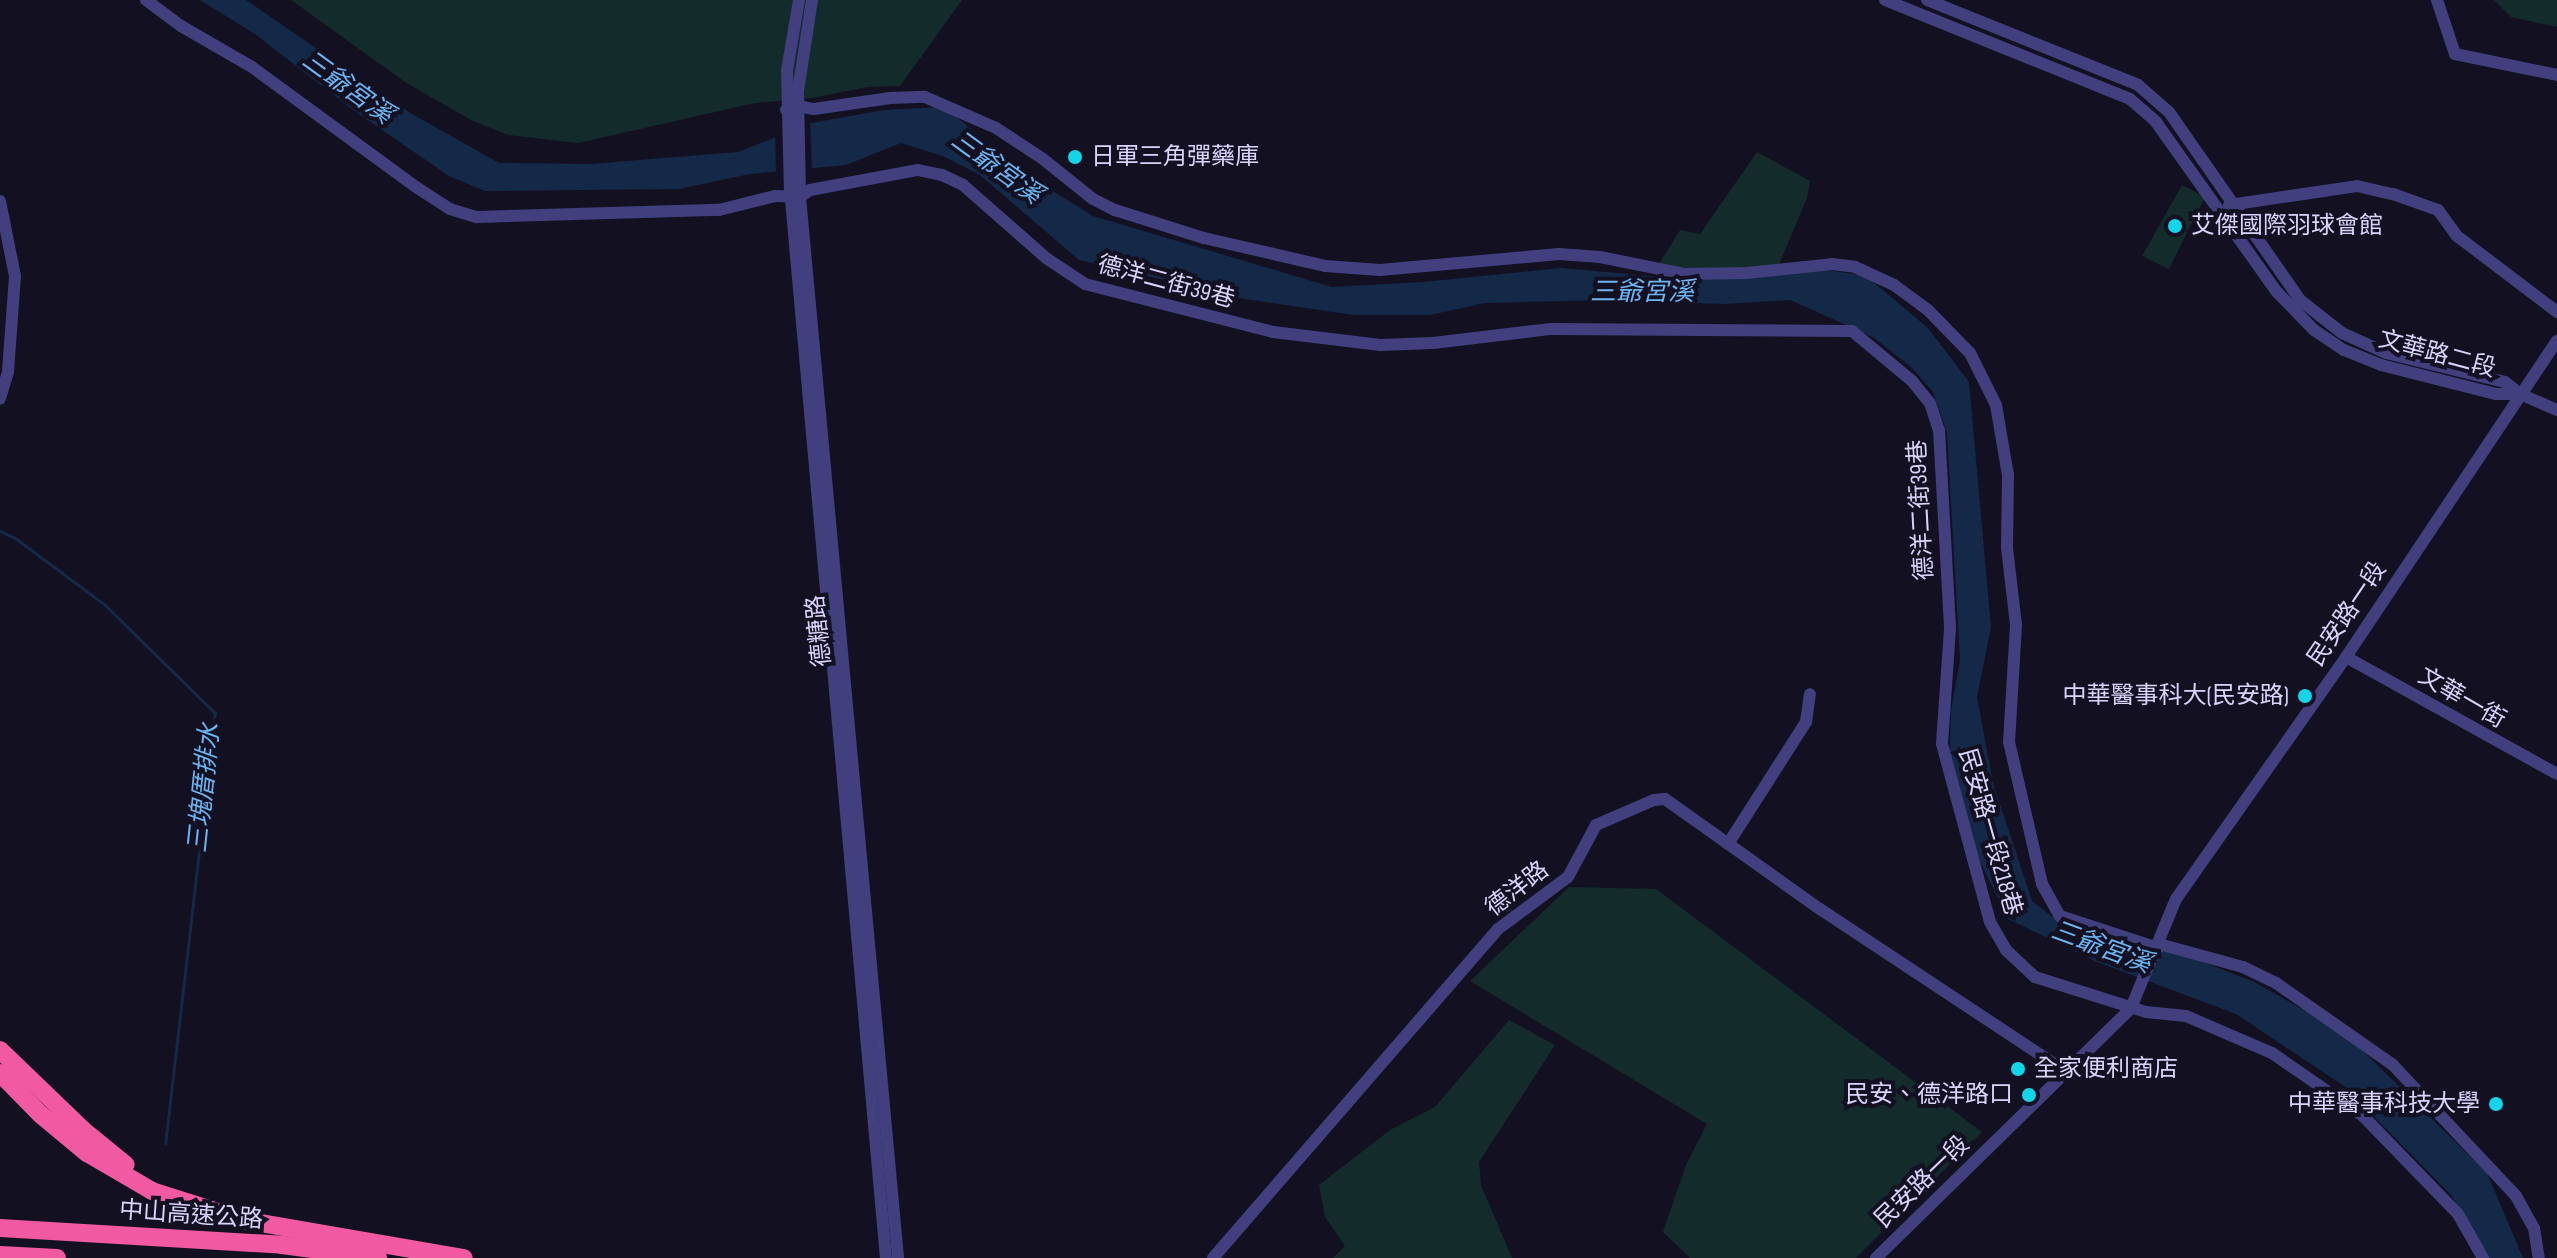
<!DOCTYPE html>
<meta charset="utf-8">
<style>
body{margin:0}
#map{position:relative;width:2557px;height:1258px;overflow:hidden;background:#131022;font-family:"Sofia Sans Condensed","Noto Sans TC",sans-serif}
div>[style]{position:absolute}
[style*='--x']{left:calc(var(--x)*1px);top:calc(var(--y)*1px);width:calc(var(--w)*1px);rotate:calc(var(--a)*1deg)}
.green>*{inset:0;background:#132b2a}
.water>*{inset:0;background:#142848}
.pier>*{inset:0;background:#131022}
.stream>*{height:3px;margin:-1.5px;padding:0 1.5px;transform-origin:1.5px;border-radius:1.5px;background:#142848}
.minor>*{height:12px;margin:-6px;padding:0 6px;transform-origin:6px;border-radius:6px;background:#413f7d}
.highway>*{height:18px;margin:-9px;padding:0 9px;transform-origin:9px;border-radius:9px;background:#f15aa3}
.dots>*{width:22px;height:22px;translate:-50% -50%;box-sizing:border-box;border:4px solid #131022;border-radius:50%}
span{translate:-50% -50%;white-space:nowrap;text-align:center;line-height:1.15;-webkit-text-stroke:8px #131022;paint-order:stroke}
.poi-label{font-size:24px;color:#d9d4fb}
.left{translate:0 -50%;text-align:left}
.right{translate:-100% -50%;text-align:right}
.street-label{font-size:24px;color:#d9d4fb}
.water-label{font-size:26px;color:#6bb5f2;font-style:italic}
</style>
<div id="map">
<div class="green">
<div style="clip-path:polygon(291px 0,962px 0,900px 86px,867px 87px,813px 98px,755px 103px,578px 143px,508px 135px,471px 120px,405px 82px)"></div>
<div style="clip-path:polygon(2494px 0,2557px 0,2557px 27px,2511px 17px)"></div>
<div style="clip-path:polygon(1757px 152px,1810px 181px,1807px 198px,1778px 267px,1745px 271px,1657px 267px,1680px 230px,1700px 234px)"></div>
<div style="clip-path:polygon(2182px 185px,2205px 197px,2169px 269px,2142px 256px)"></div>
<div style="clip-path:polygon(1569px 887px,1656px 889px,1982px 1132px,1856px 1258px,1690px 1258px,1663px 1232px,1686px 1165px,1707px 1124px,1470px 981px)"></div>
<div style="clip-path:polygon(1509px 1020px,1555px 1045px,1479px 1162px,1481px 1185px,1512px 1258px,1333px 1258px,1345px 1246px,1325px 1217px,1319px 1185px,1390px 1130px,1435px 1107px)"></div>
</div>
<div class="water">
<div style="clip-path:polygon(200px 0,246px 0,412px 114px,499px 163px,590px 164px,738px 152px,811px 123px,884px 110px,940px 107px,954px 115px,1022px 172px,1093px 216px,1332px 287px,1423px 282px,1561px 268px,1651px 276px,1821px 269px,1866px 276px,1928px 328px,1969px 382px,1991px 627px,1977px 697px,1993px 783px,2032px 901px,2059px 922px,2198px 960px,2254px 982px,2322px 1020px,2359px 1047px,2487px 1173px,2523px 1258px,2482px 1258px,2452px 1196px,2344px 1086px,2236px 1014px,2097px 962px,2008px 919px,1974px 849px,1950px 752px,1951px 710px,1960px 661px,1947px 433px,1933px 392px,1912px 368px,1873px 337px,1790px 300px,1724px 304px,1605px 300px,1485px 303px,1430px 315px,1354px 315px,1245px 299px,1079px 260px,980px 175px,943px 156px,901px 143px,846px 165px,750px 174px,679px 189px,485px 191px,449px 176px,353px 110px,255px 34px)"></div>
</div>
<div class="pier">
<div style="clip-path:polygon(810px 119px,812px 174px,776px 177px,775px 133px)"></div>
</div>
<div class="stream">
<div style="--x:0;--y:531;--w:17;--a:25"></div>
<div style="--x:15;--y:538;--w:111;--a:36.6"></div>
<div style="--x:104;--y:604;--w:156;--a:44.5"></div>
<div style="--x:215;--y:713;--w:433;--a:96.6"></div>
</div>
<div class="minor">
<div style="--x:146;--y:0;--w:44;--a:36.6"></div>
<div style="--x:181;--y:26;--w:82;--a:30"></div>
<div style="--x:252;--y:67;--w:203;--a:36.2"></div>
<div style="--x:416;--y:187;--w:40;--a:32.9"></div>
<div style="--x:450;--y:209;--w:28;--a:17"></div>
<div style="--x:477;--y:217;--w:242;--a:-1.7"></div>
<div style="--x:719;--y:210;--w:58;--a:-14"></div>
<div style="--x:775;--y:196;--w:25;--a:2"></div>
<div style="--x:800;--y:197;--w:12;--a:-35"></div>
<div style="--x:810;--y:190;--w:110;--a:-10.5"></div>
<div style="--x:918;--y:170;--w:25;--a:12"></div>
<div style="--x:942;--y:175;--w:23;--a:25"></div>
<div style="--x:963;--y:185;--w:111;--a:41.3"></div>
<div style="--x:1046;--y:258;--w:47;--a:33.7"></div>
<div style="--x:1085;--y:284;--w:194;--a:14.3"></div>
<div style="--x:1273;--y:332;--w:108;--a:6.9"></div>
<div style="--x:1380;--y:345;--w:53;--a:-2.2"></div>
<div style="--x:1433;--y:343;--w:119;--a:-6.8"></div>
<div style="--x:1551;--y:329;--w:301;--a:0.4"></div>
<div style="--x:1852;--y:331;--w:78;--a:39.8"></div>
<div style="--x:1912;--y:381;--w:28;--a:51"></div>
<div style="--x:1930;--y:403;--w:28;--a:72"></div>
<div style="--x:1939;--y:430;--w:199;--a:86.8"></div>
<div style="--x:1950;--y:629;--w:115;--a:94"></div>
<div style="--x:1942;--y:744;--w:184;--a:74.9"></div>
<div style="--x:1990;--y:922;--w:32;--a:60"></div>
<div style="--x:2006;--y:950;--w:40;--a:43"></div>
<div style="--x:2035;--y:977;--w:116;--a:17.5"></div>
<div style="--x:2146;--y:1012;--w:40;--a:5.7"></div>
<div style="--x:2186;--y:1016;--w:94;--a:23.3"></div>
<div style="--x:2272;--y:1053;--w:111;--a:34.7"></div>
<div style="--x:2363;--y:1116;--w:136;--a:45.9"></div>
<div style="--x:2458;--y:1214;--w:51;--a:60.4"></div>
<div style="--x:799;--y:0;--w:71;--a:99.7"></div>
<div style="--x:787;--y:70;--w:119;--a:88.6"></div>
<div style="--x:790;--y:189;--w:1073;--a:84.87"></div>
<div style="--x:812;--y:0;--w:93;--a:98.7"></div>
<div style="--x:798;--y:92;--w:105;--a:88.9"></div>
<div style="--x:800;--y:197;--w:1066;--a:84.72"></div>
<div style="--x:1885;--y:0;--w:264;--a:22"></div>
<div style="--x:2130;--y:99;--w:35;--a:41"></div>
<div style="--x:2156;--y:122;--w:209;--a:54.6"></div>
<div style="--x:2277;--y:292;--w:53;--a:45.8"></div>
<div style="--x:2314;--y:330;--w:36;--a:34"></div>
<div style="--x:2344;--y:350;--w:40;--a:22"></div>
<div style="--x:2381;--y:365;--w:119;--a:14.2"></div>
<div style="--x:2496;--y:394;--w:24;--a:0"></div>
<div style="--x:1927;--y:0;--w:227;--a:21.9"></div>
<div style="--x:2138;--y:85;--w:41;--a:41.1"></div>
<div style="--x:2169;--y:112;--w:229;--a:55.1"></div>
<div style="--x:2300;--y:300;--w:53;--a:38.2"></div>
<div style="--x:2342;--y:333;--w:48;--a:24.4"></div>
<div style="--x:2386;--y:353;--w:122;--a:13.7"></div>
<div style="--x:2505;--y:382;--w:19;--a:39"></div>
<div style="--x:2520;--y:394;--w:40;--a:23.4"></div>
<div style="--x:2437;--y:0;--w:57;--a:71.6"></div>
<div style="--x:2455;--y:54;--w:104;--a:11.6"></div>
<div style="--x:786;--y:110;--w:13;--a:-18"></div>
<div style="--x:798;--y:106;--w:16;--a:11"></div>
<div style="--x:814;--y:109;--w:77;--a:-8.2"></div>
<div style="--x:890;--y:98;--w:35;--a:-2"></div>
<div style="--x:925;--y:97;--w:77;--a:23.6"></div>
<div style="--x:996;--y:128;--w:56;--a:33.4"></div>
<div style="--x:1043;--y:159;--w:64;--a:38.7"></div>
<div style="--x:1093;--y:199;--w:25;--a:27"></div>
<div style="--x:1115;--y:210;--w:93;--a:17.5"></div>
<div style="--x:1204;--y:238;--w:124;--a:13"></div>
<div style="--x:1325;--y:266;--w:55;--a:4.2"></div>
<div style="--x:1380;--y:270;--w:180;--a:-5.1"></div>
<div style="--x:1559;--y:254;--w:41;--a:4.2"></div>
<div style="--x:1600;--y:257;--w:87;--a:11.3"></div>
<div style="--x:1685;--y:274;--w:62;--a:-0.9"></div>
<div style="--x:1747;--y:273;--w:85;--a:-6"></div>
<div style="--x:1832;--y:264;--w:23;--a:7"></div>
<div style="--x:1855;--y:267;--w:43;--a:24.8"></div>
<div style="--x:1894;--y:285;--w:42;--a:36.3"></div>
<div style="--x:1928;--y:310;--w:60;--a:45.7"></div>
<div style="--x:1970;--y:353;--w:58;--a:63.4"></div>
<div style="--x:1996;--y:405;--w:71;--a:80.3"></div>
<div style="--x:2008;--y:475;--w:73;--a:90.8"></div>
<div style="--x:2007;--y:548;--w:78;--a:83.3"></div>
<div style="--x:2016;--y:625;--w:117;--a:93.4"></div>
<div style="--x:2009;--y:742;--w:146;--a:76.9"></div>
<div style="--x:2042;--y:884;--w:37;--a:61"></div>
<div style="--x:2060;--y:916;--w:103;--a:18.1"></div>
<div style="--x:0;--y:201;--w:76;--a:78.7"></div>
<div style="--x:15;--y:276;--w:96;--a:94.2"></div>
<div style="--x:8;--y:372;--w:28;--a:107"></div>
<div style="--x:2229;--y:205;--w:129;--a:-8.4"></div>
<div style="--x:2357;--y:186;--w:37;--a:13"></div>
<div style="--x:2393;--y:194;--w:48;--a:19.6"></div>
<div style="--x:2438;--y:210;--w:32;--a:54"></div>
<div style="--x:2457;--y:236;--w:126;--a:37.2"></div>
<div style="--x:2346;--y:657;--w:241;--a:29"></div>
<div style="--x:1728;--y:844;--w:145;--a:-57.4"></div>
<div style="--x:1806;--y:722;--w:28;--a:-82"></div>
<div style="--x:2159;--y:944;--w:87;--a:15.3"></div>
<div style="--x:2243;--y:967;--w:37;--a:26"></div>
<div style="--x:2276;--y:983;--w:143;--a:35"></div>
<div style="--x:2393;--y:1065;--w:180;--a:46.8"></div>
<div style="--x:2516;--y:1196;--w:37;--a:61"></div>
<div style="--x:2534;--y:1228;--w:30;--a:81"></div>
<div style="--x:1213;--y:1258;--w:435;--a:-49.1"></div>
<div style="--x:1498;--y:929;--w:87;--a:-36.6"></div>
<div style="--x:1568;--y:877;--w:59;--a:-61.7"></div>
<div style="--x:1596;--y:825;--w:63;--a:-23.3"></div>
<div style="--x:1654;--y:800;--w:11;--a:-5"></div>
<div style="--x:1665;--y:799;--w:190;--a:35.4"></div>
<div style="--x:1820;--y:909;--w:295;--a:33.5"></div>
<div style="--x:1876;--y:1258;--w:357;--a:-44.4"></div>
<div style="--x:2131;--y:1008;--w:118;--a:-67.6"></div>
<div style="--x:2176;--y:899;--w:296;--a:-54.9"></div>
<div style="--x:2346;--y:657;--w:380;--a:-56.3"></div>
</div>
<div class="highway">
<div style="--x:0;--y:1050;--w:115;--a:43.9"></div>
<div style="--x:83;--y:1130;--w:55;--a:39.1"></div>
<div style="--x:0;--y:1073;--w:57;--a:45.7"></div>
<div style="--x:40;--y:1114;--w:61;--a:39.7"></div>
<div style="--x:87;--y:1153;--w:75;--a:30.3"></div>
<div style="--x:152;--y:1191;--w:96;--a:17.7"></div>
<div style="--x:243;--y:1220;--w:224;--a:9.8"></div>
<div style="--x:0;--y:1228;--w:283;--a:3.4"></div>
<div style="--x:282;--y:1245;--w:97;--a:7.7"></div>
<div style="--x:0;--y:1255;--w:57;--a:3"></div>
</div>
<div class="dots">
<div style="left:1075px;top:157px;background:#14d4e8"></div>
<div style="left:2175px;top:226px;background:#14d4e8"></div>
<div style="left:2305px;top:696px;background:#14d4e8"></div>
<div style="left:2018px;top:1069px;background:#14d4e8"></div>
<div style="left:2029px;top:1095px;background:#14d4e8"></div>
<div style="left:2496px;top:1104px;background:#14d4e8"></div>
</div>
<div class="poi-label">
<span class="left" style="left:1091px;top:157px">日軍三角彈藥庫</span>
<span class="left" style="left:2191px;top:226px">艾傑國際羽球會館</span>
<span class="right" style="left:2289px;top:696px">中華醫事科大(民安路)</span>
<span class="left" style="left:2034px;top:1069px">全家便利商店</span>
<span class="right" style="left:2013px;top:1095px">民安、德洋路口</span>
<span class="right" style="left:2480px;top:1104px">中華醫事科技大學</span>
</div>
<div class="street-label">
<span style="left:1166px;top:282px;rotate:15deg">德洋二街39巷</span>
<span style="left:2437px;top:354px;rotate:15deg">文華路二段</span>
<span style="left:1921px;top:510px;rotate:-93deg">德洋二街39巷</span>
<span style="left:2347px;top:614px;rotate:-56deg">民安路一段</span>
<span style="left:819px;top:631px;rotate:-96deg">德糖路</span>
<span style="left:2462px;top:698px;rotate:30deg">文華一街</span>
<span style="left:1990px;top:832px;rotate:74deg">民安路一段218巷</span>
<span style="left:1517px;top:889px;rotate:-38deg">德洋路</span>
<span style="left:1922px;top:1182px;rotate:-44deg">民安路一段</span>
<span style="left:191px;top:1215px;rotate:4deg">中山高速公路</span>
</div>
<div class="water-label">
<span style="left:347px;top:88px;rotate:36deg">三爺宮溪</span>
<span style="left:996px;top:168px;rotate:36deg">三爺宮溪</span>
<span style="left:1642px;top:293px">三爺宮溪</span>
<span style="left:205px;top:788px;rotate:-84deg">三塊厝排水</span>
<span style="left:2101px;top:948px;rotate:20deg">三爺宮溪</span>
</div>
</div>
